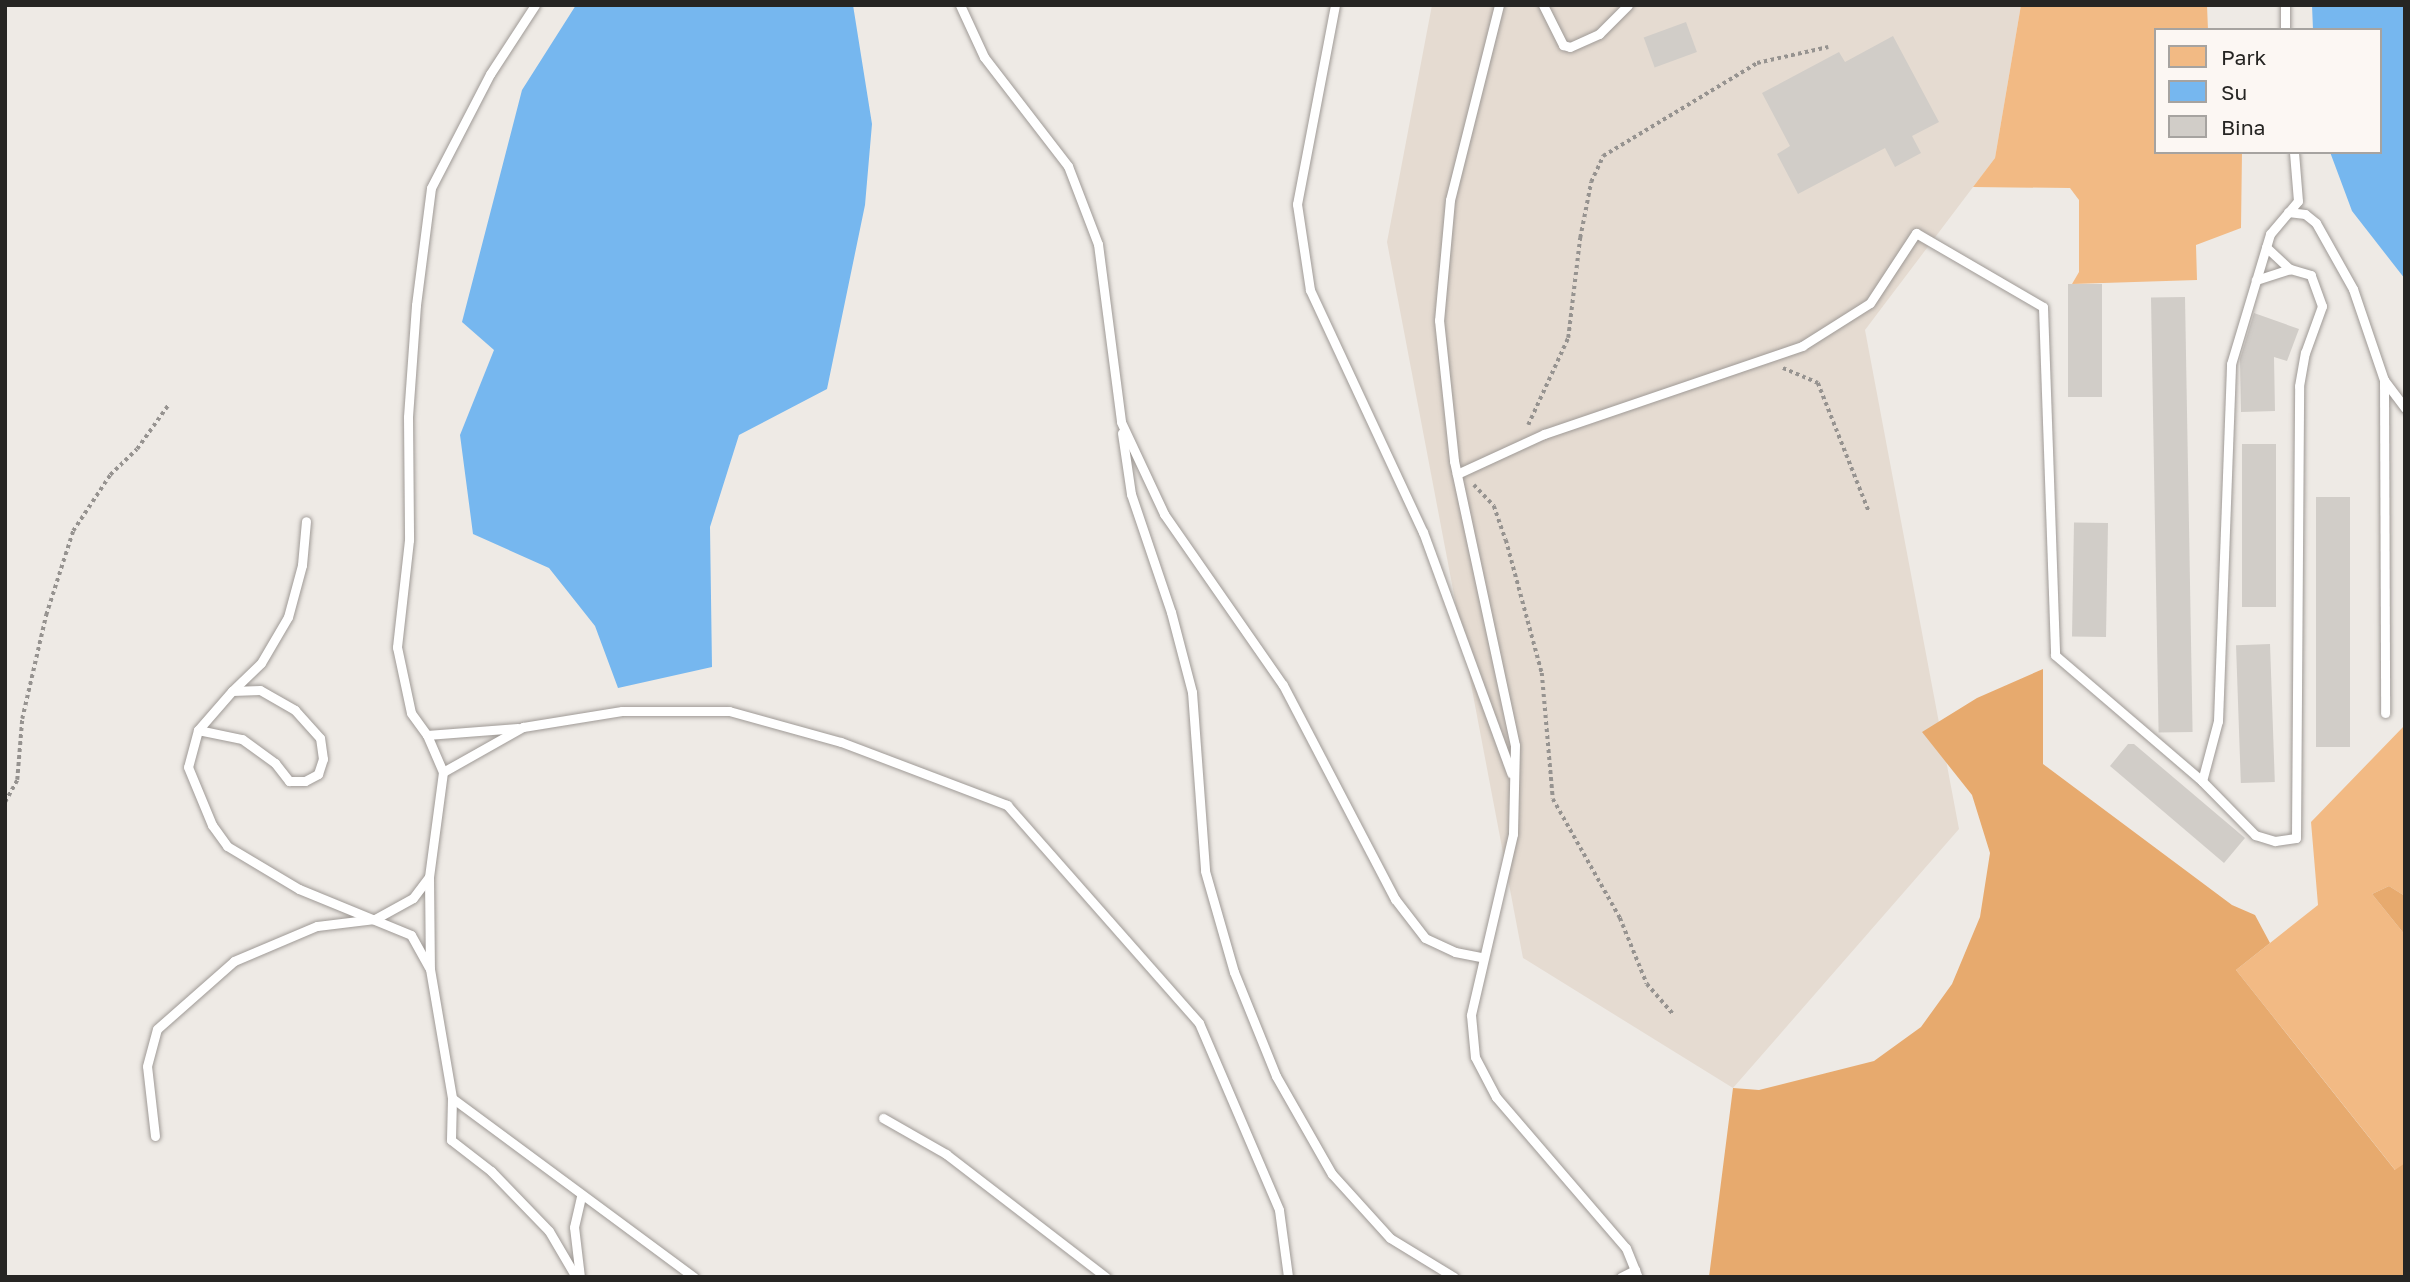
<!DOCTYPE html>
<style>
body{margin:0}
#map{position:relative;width:2410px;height:1282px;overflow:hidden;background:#eeeae5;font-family:"Golos Text",sans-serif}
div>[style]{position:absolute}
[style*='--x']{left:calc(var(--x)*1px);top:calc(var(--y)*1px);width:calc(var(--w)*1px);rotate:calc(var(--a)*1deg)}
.built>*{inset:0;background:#e5dbd1}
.green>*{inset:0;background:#f2ba84}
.forest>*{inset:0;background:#e7aa6e}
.water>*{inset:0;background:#76b7ef}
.building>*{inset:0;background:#d1cdc8;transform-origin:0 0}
.path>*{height:3.5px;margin-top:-1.75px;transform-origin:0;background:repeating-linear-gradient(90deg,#969390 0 3.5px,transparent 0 7px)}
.roads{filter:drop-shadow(0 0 2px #9f9a96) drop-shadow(0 0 2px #9f9a96)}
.service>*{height:9px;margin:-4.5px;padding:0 4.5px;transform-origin:4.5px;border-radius:4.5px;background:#fff}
span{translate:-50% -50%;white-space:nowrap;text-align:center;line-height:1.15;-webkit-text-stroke:5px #fcf7f3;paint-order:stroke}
.frame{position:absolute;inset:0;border:7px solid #262523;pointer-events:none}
.legend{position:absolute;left:2154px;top:28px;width:228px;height:126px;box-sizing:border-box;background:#fcf7f3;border:2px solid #a6a3a0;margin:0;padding:9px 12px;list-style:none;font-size:21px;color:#262523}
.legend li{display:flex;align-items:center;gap:14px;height:35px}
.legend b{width:35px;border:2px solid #a6a3a0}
</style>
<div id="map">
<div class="built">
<div style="clip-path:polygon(1432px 5px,2021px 5px,1995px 158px,1865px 330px,1959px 829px,1733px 1088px,1523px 958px,1387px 242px)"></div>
</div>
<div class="green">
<div style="clip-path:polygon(2021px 5px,2207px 5px,2208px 30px,2156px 30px,2156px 152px,2242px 152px,2241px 228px,2196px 245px,2197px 280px,2072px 284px,2079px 272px,2079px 200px,2070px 188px,1973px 187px,1995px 158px)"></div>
<div style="clip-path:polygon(2405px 725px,2405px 896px,2389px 886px,2372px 894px,2405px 935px,2405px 1163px,2396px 1171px,2236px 970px,2318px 905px,2311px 822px)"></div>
</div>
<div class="forest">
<div style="clip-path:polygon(2043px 669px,2043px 764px,2232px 905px,2255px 915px,2270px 943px,2236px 970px,2395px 1170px,2405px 1163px,2405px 1277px,1709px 1277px,1733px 1088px,1759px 1090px,1874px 1061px,1921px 1027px,1952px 984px,1980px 917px,1990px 853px,1972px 795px,1922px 732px,1977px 698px)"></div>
<div style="clip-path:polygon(2389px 886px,2405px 896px,2405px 935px,2372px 894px)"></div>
</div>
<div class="water">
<div style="clip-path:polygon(576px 5px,853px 5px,872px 124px,865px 205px,827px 389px,739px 435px,710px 527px,712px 667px,618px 688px,595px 626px,549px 568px,473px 534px,460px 435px,494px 350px,462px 322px,522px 90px)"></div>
<div style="clip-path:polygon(2312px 5px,2405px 5px,2405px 279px,2352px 211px,2330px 152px,2380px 152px,2380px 30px,2313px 30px)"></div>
</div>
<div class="building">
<div style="left:1686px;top:22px;width:32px;height:45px;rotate:70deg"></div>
<div style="clip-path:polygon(1893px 36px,1939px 122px,1912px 136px,1921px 153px,1895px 167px,1885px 148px,1798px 194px,1777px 154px,1790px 146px,1762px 93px,1839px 52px,1845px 62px)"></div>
<div style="left:2102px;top:284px;width:113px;height:34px;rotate:90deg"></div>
<div style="left:2185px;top:297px;width:435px;height:34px;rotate:89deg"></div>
<div style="clip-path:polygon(2254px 313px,2299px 329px,2287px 361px,2274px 357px,2275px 411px,2241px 412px,2240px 359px)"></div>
<div style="left:2242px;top:444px;width:34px;height:163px"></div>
<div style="left:2316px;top:497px;width:34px;height:250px"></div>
<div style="left:2108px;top:523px;width:114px;height:34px;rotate:91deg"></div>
<div style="left:2270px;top:644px;width:138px;height:34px;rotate:88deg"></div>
<div style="clip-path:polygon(2128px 744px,2134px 744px,2245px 838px,2224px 863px,2110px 766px)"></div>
</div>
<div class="path">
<div style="--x:1783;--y:368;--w:38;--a:23"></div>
<div style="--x:1818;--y:383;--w:139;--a:68.4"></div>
<div style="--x:1528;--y:425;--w:96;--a:-65.3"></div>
<div style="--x:1568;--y:338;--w:101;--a:-83.2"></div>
<div style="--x:1580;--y:238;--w:57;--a:-78.9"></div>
<div style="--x:1591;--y:182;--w:29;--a:-65"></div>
<div style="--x:1603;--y:156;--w:180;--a:-31.1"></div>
<div style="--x:1757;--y:63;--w:73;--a:-12.7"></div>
<div style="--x:1474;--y:485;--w:29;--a:46"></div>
<div style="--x:1494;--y:506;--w:36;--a:71"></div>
<div style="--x:1506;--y:540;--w:138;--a:74.9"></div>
<div style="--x:1542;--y:673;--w:126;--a:85"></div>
<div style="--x:1553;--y:799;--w:137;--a:60.6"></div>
<div style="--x:1620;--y:918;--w:71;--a:67.8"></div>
<div style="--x:1647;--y:984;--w:41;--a:48.9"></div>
<div style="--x:5;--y:802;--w:25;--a:-61"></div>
<div style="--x:17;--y:780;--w:61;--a:-85.3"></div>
<div style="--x:22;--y:719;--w:107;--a:-77"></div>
<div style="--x:46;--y:615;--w:88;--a:-72.2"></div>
<div style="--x:73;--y:531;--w:67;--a:-56.5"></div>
<div style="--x:110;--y:475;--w:37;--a:-44"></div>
<div style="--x:137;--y:449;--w:55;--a:-54.6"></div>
</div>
<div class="roads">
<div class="service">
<div style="--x:535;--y:5;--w:82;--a:123.1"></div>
<div style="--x:490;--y:74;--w:128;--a:117.4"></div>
<div style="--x:431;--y:188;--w:118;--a:97.3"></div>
<div style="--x:416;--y:305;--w:112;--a:94.1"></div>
<div style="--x:408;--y:417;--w:123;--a:89.5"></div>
<div style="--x:409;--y:540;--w:108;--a:96.4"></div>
<div style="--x:397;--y:647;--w:67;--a:78"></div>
<div style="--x:411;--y:713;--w:27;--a:54"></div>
<div style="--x:427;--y:735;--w:40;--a:66.6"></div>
<div style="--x:443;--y:772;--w:106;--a:97.6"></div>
<div style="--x:429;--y:877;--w:92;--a:89.4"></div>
<div style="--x:430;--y:969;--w:131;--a:80.3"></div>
<div style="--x:452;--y:1098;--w:42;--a:91.4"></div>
<div style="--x:451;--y:1140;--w:51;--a:37.8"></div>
<div style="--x:491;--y:1171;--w:83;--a:46"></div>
<div style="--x:549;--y:1231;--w:53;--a:59.6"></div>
<div style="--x:960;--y:5;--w:57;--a:65.2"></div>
<div style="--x:984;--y:57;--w:138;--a:52.4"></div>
<div style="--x:1068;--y:166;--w:84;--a:69"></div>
<div style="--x:1098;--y:244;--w:179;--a:82.6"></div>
<div style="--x:1121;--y:422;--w:102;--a:64.9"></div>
<div style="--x:1164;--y:514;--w:208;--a:55.2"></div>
<div style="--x:1283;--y:685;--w:242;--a:62.4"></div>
<div style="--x:1395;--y:899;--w:49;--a:52.4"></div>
<div style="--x:1425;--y:938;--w:33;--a:25"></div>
<div style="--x:1455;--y:952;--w:26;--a:11"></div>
<div style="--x:1335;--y:5;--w:203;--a:100.8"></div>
<div style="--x:1297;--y:204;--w:87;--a:81.4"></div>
<div style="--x:1310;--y:290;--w:267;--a:65"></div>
<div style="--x:1423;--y:532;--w:257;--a:69.9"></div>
<div style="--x:1499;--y:5;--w:201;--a:104.1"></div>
<div style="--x:1450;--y:200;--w:121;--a:95.2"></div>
<div style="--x:1439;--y:320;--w:142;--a:83.9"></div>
<div style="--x:1454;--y:461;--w:290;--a:77.9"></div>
<div style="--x:1515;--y:745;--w:89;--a:91.3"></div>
<div style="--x:1513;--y:834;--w:186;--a:103.1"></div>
<div style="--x:1471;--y:1015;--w:42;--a:84.6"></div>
<div style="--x:1475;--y:1057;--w:45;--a:62.3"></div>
<div style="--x:1496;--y:1097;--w:199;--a:49.3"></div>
<div style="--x:1626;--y:1248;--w:31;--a:68"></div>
<div style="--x:1543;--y:5;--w:45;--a:63.4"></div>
<div style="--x:1563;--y:45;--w:7;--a:16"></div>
<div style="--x:1570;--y:47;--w:32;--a:-24"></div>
<div style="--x:1599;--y:34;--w:41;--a:-45"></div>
<div style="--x:2285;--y:30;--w:25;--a:-90"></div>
<div style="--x:2288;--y:212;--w:17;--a:7"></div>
<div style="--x:2305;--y:214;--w:14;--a:39"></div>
<div style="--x:2316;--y:223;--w:76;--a:60.7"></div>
<div style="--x:2353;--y:289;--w:96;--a:71.2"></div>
<div style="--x:2384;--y:380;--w:35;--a:53"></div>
<div style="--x:2266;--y:247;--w:33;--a:43"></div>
<div style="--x:2384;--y:380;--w:333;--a:89.8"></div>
<div style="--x:1122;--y:433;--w:62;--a:81.6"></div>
<div style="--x:1131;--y:494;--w:125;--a:71.3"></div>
<div style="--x:1171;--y:612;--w:83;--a:75.3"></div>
<div style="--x:1192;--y:692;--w:179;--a:85.8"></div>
<div style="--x:1205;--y:871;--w:105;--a:74"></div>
<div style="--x:1234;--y:972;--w:112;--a:68"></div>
<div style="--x:1276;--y:1076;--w:113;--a:60.3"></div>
<div style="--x:1332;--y:1174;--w:86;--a:47.8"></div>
<div style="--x:1390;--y:1238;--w:75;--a:31.4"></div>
<div style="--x:1457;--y:474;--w:96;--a:-24.7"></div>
<div style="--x:1544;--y:434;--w:273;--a:-18.8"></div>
<div style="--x:1802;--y:346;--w:80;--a:-32.3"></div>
<div style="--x:1870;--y:303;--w:84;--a:-56.7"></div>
<div style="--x:1916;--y:233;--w:147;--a:30.2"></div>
<div style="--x:2043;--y:307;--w:348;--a:88"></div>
<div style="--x:2055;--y:655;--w:194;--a:40.6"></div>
<div style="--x:2202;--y:781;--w:76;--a:45.5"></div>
<div style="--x:2255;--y:835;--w:21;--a:17"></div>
<div style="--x:2275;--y:841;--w:21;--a:-8"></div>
<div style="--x:2296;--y:838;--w:452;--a:-89.6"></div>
<div style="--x:2299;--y:386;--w:34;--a:-80"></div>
<div style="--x:2305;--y:353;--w:50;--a:-70.1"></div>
<div style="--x:2322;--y:306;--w:33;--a:-110"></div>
<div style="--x:2311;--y:275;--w:22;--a:-164"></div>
<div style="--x:2290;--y:269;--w:36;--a:162"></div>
<div style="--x:232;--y:691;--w:40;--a:-44"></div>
<div style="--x:261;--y:663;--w:53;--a:-59.6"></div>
<div style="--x:288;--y:617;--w:54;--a:-74.9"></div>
<div style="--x:302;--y:565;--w:44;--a:-84.8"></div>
<div style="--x:198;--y:730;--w:45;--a:11.6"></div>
<div style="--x:242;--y:739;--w:41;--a:36"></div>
<div style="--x:275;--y:763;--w:23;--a:52"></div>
<div style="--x:289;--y:781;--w:16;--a:0"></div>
<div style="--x:305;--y:781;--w:15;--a:-28"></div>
<div style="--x:318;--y:774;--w:16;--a:-72"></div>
<div style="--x:323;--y:759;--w:21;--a:-98"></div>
<div style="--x:320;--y:738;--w:38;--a:-132"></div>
<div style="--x:295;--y:710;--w:40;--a:-150.3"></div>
<div style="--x:260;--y:690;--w:28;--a:178"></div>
<div style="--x:232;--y:691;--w:52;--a:131.1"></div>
<div style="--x:198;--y:730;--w:38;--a:105"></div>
<div style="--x:188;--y:767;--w:63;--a:67.5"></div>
<div style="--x:212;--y:825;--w:26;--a:54"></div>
<div style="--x:227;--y:846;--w:84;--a:30.8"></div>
<div style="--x:299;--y:889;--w:121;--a:22.3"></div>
<div style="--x:411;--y:935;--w:37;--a:61"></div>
<div style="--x:427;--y:735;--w:91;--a:-4.4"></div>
<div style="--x:443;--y:772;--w:92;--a:-29.4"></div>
<div style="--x:523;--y:727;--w:100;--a:-9.2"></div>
<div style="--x:622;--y:711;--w:107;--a:0"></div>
<div style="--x:729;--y:711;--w:116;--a:15.5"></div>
<div style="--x:841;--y:742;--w:178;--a:20.8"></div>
<div style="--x:1007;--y:805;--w:290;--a:48.6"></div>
<div style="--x:1199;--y:1023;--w:203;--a:66.8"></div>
<div style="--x:1279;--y:1210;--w:68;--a:82.3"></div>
<div style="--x:2202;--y:781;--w:62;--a:-75.1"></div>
<div style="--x:2218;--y:721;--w:357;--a:-87.9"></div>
<div style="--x:2231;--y:364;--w:136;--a:-73.3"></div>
<div style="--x:2270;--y:234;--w:43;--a:-49.7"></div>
<div style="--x:2298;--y:201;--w:49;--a:-94.7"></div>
<div style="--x:452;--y:1098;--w:301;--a:36.5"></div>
<div style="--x:883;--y:1118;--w:73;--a:29.7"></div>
<div style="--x:946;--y:1154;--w:202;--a:37.6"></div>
<div style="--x:155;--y:1136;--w:70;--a:-96.5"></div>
<div style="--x:147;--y:1066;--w:38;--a:-75"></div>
<div style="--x:157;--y:1029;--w:103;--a:-41.4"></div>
<div style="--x:234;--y:961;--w:90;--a:-22.9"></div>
<div style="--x:317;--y:926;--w:58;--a:-6.9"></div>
<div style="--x:375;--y:919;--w:43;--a:-28.9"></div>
<div style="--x:413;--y:898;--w:26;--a:-53"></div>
<div style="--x:580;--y:1277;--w:50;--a:-96.8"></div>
<div style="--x:574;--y:1227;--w:32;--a:-77"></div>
<div style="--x:1621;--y:1277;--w:16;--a:-27"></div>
</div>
</div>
<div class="frame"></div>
<ul class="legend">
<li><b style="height:19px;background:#f2ba84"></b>Park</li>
<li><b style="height:19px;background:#76b7ef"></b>Su</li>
<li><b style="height:19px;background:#d1cdc8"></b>Bina</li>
</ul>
</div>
